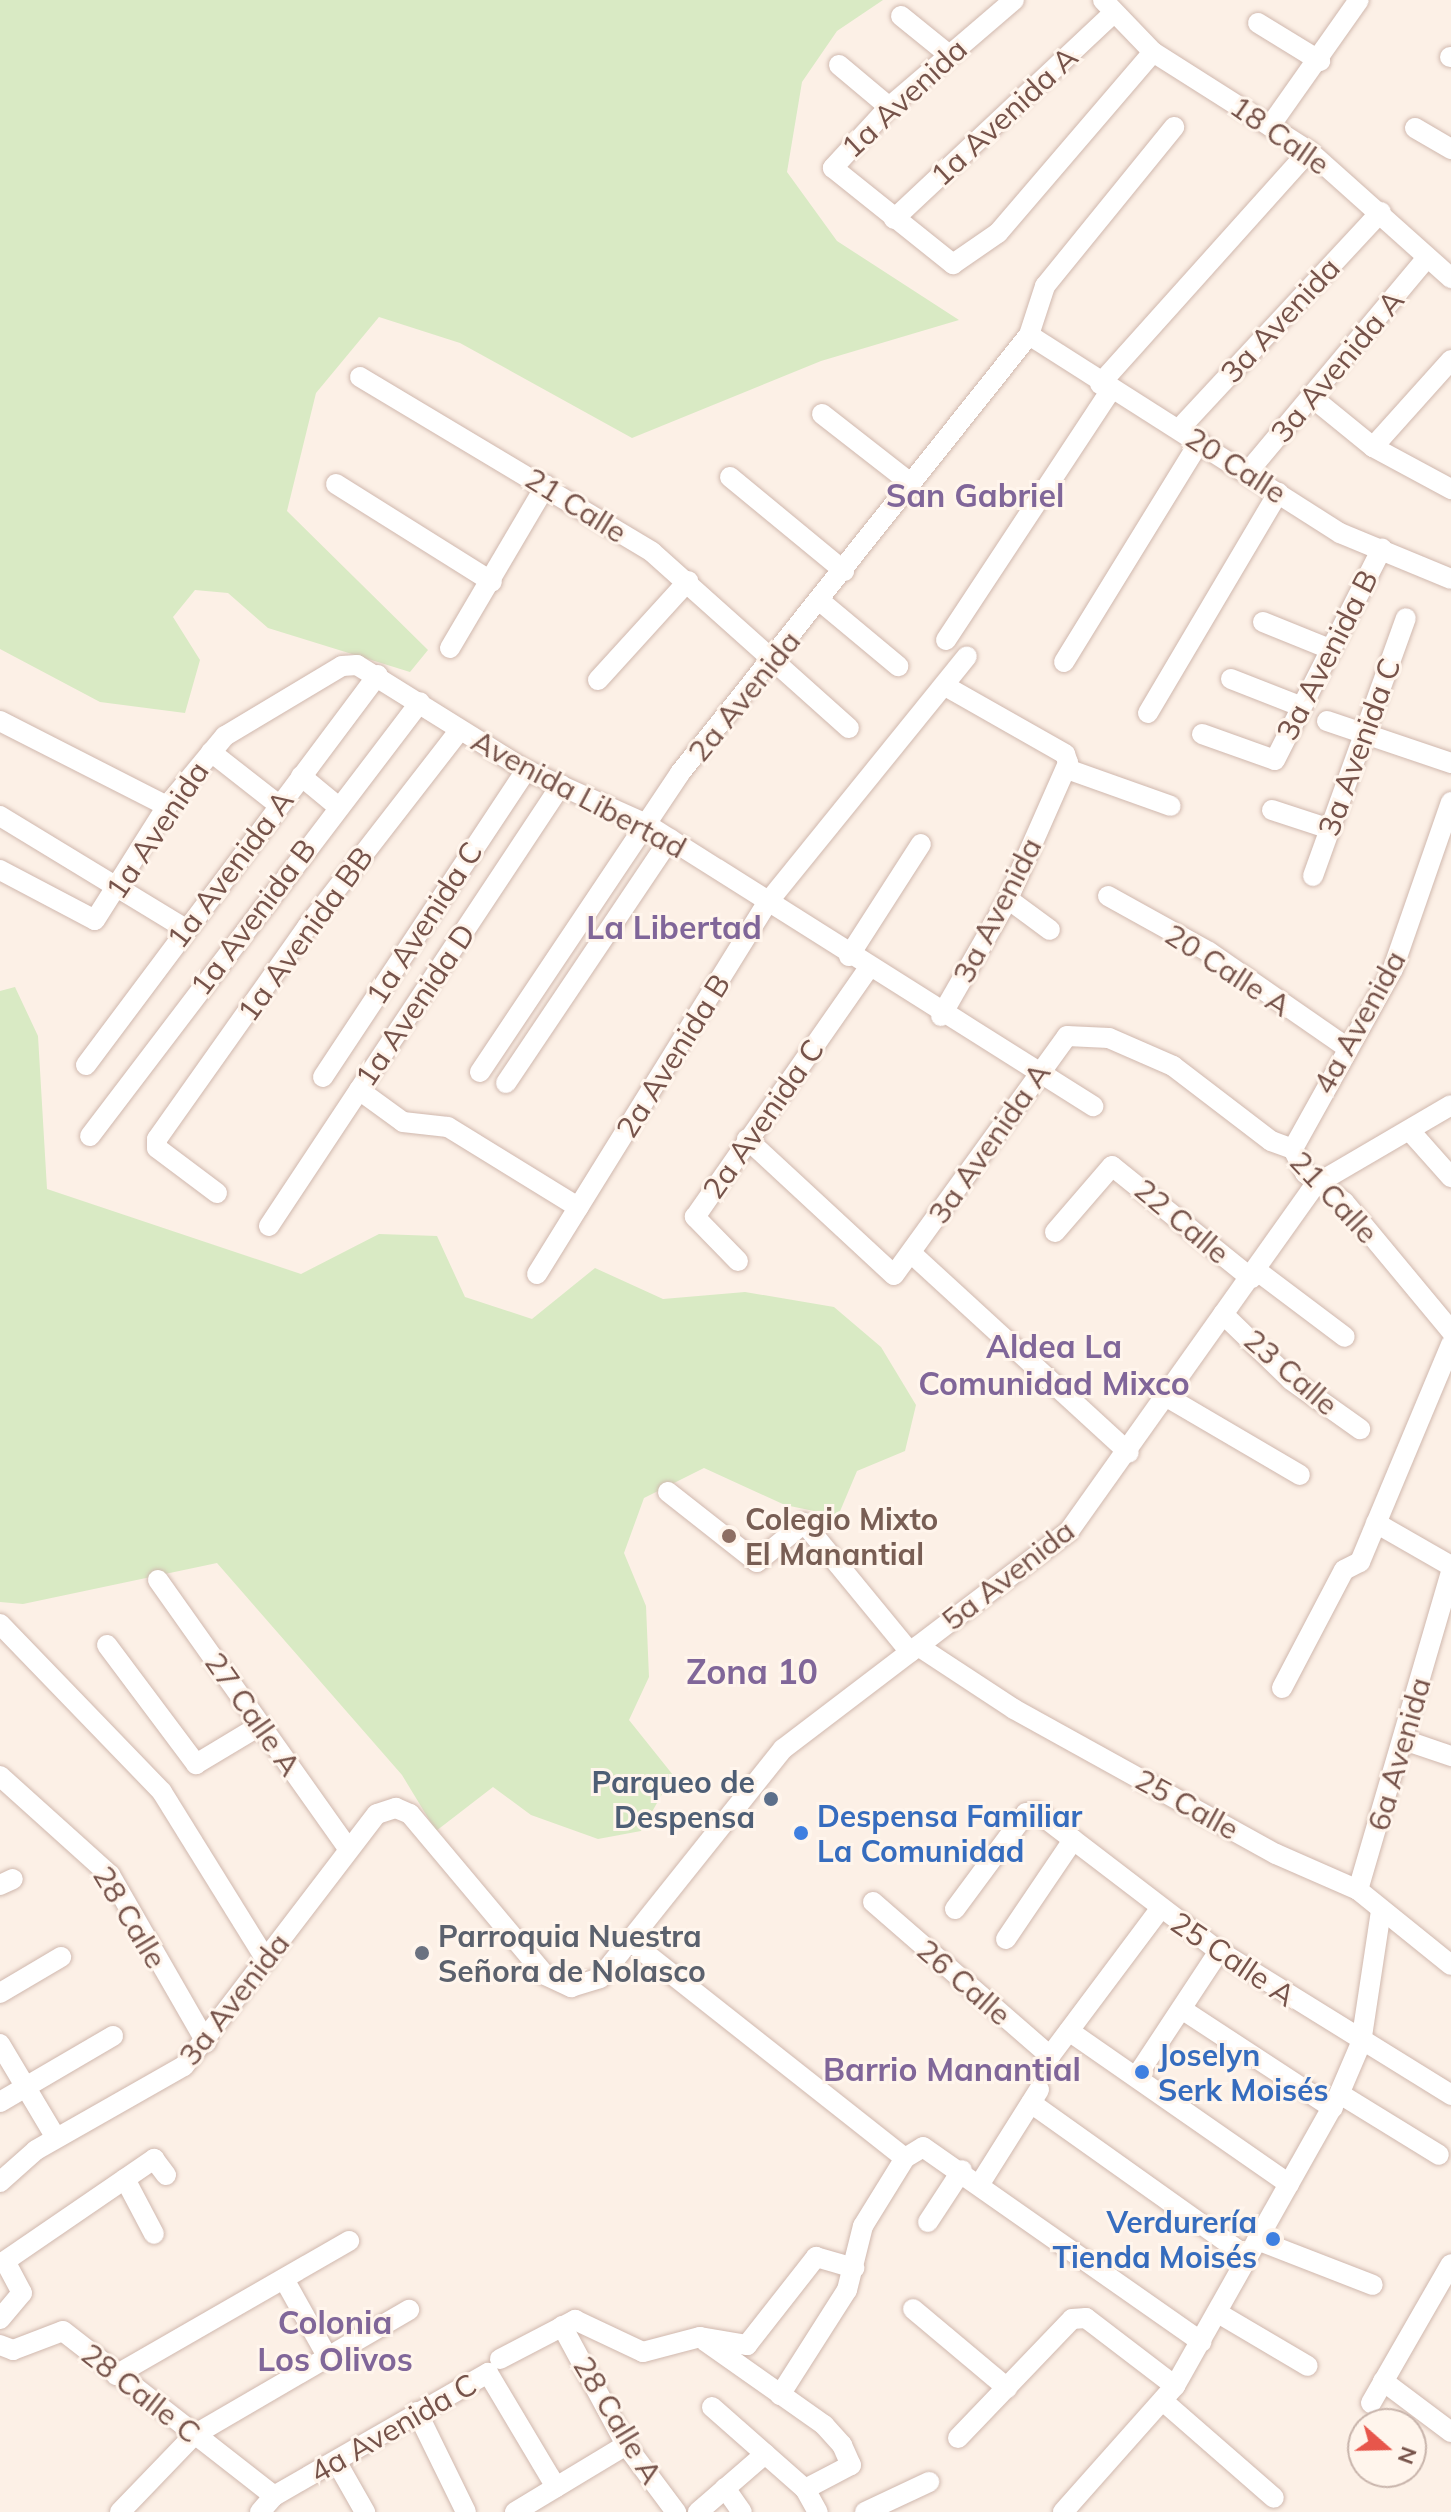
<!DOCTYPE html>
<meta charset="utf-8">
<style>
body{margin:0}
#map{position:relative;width:1451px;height:2512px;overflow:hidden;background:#fcf0e6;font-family:Mulish,sans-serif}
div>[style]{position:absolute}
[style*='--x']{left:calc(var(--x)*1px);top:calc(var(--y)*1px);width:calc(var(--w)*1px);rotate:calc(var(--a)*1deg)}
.green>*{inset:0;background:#d9eac4}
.roads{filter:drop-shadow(0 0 2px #d0b8ae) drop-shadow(0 0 2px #d0b8ae)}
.minor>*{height:20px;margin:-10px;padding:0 10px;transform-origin:10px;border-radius:10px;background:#fff}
.dots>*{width:22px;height:22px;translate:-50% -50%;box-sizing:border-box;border:4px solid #fff5ec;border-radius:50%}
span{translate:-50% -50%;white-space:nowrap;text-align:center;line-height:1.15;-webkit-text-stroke:6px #fff5ec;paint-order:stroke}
.street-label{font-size:30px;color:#76534a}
.education-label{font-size:30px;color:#785e54;font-weight:700}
.left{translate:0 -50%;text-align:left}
.service-label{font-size:30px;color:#4e5e75;font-weight:700}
.right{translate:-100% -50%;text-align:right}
.shop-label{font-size:30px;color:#366cbe;font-weight:700}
.worship-label{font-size:30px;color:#5b616d;font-weight:700}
.neighbourhood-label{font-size:32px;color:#806699;font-weight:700}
.quarter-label{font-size:34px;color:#806699;font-weight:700}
.north{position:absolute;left:1347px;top:2408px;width:80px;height:80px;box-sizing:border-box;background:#fff5ec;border:2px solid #c8b4ab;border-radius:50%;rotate:110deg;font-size:22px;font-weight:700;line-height:32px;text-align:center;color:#76534a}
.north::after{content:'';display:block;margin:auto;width:28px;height:36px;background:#e7564b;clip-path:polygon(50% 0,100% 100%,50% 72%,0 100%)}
</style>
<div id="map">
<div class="green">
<div style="clip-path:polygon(0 0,883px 0,837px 31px,802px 82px,787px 172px,837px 241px,959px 320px,821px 361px,632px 438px,460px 343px,379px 317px,316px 393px,287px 511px,428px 650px,410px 672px,268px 628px,228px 593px,195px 590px,173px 617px,200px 660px,185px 713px,100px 702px,0 649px)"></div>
<div style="clip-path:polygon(15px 987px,38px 1036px,47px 1189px,301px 1274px,379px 1234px,437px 1236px,465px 1297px,532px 1319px,595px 1268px,663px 1299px,745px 1292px,834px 1307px,881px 1347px,916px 1405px,905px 1451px,857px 1471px,838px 1516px,785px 1505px,704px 1468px,644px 1498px,624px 1553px,646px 1606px,649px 1677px,629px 1720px,673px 1775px,641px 1831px,598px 1839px,531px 1815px,493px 1787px,436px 1831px,402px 1775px,217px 1563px,23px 1604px,0 1602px,0 991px)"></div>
</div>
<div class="roads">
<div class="minor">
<div style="--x:1014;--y:0;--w:165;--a:139.4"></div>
<div style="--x:889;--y:107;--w:83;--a:132.6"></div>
<div style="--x:833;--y:168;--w:154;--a:38.7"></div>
<div style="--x:953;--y:264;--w:55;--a:-34.6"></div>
<div style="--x:998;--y:233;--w:238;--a:-49.4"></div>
<div style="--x:1103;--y:0;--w:72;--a:46.1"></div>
<div style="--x:1153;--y:52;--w:185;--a:32.4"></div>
<div style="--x:1309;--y:151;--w:191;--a:41.8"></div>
<div style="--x:901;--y:16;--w:60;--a:39"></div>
<div style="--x:1258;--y:23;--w:73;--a:31.5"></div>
<div style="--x:1450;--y:57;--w:1;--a:0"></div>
<div style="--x:839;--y:65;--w:65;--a:40"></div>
<div style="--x:1270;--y:126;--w:154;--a:-54.8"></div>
<div style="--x:1415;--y:128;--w:42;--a:30.3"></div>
<div style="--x:894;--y:219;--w:301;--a:-43.2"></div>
<div style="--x:1029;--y:335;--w:369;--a:32.5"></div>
<div style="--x:1340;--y:533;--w:120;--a:22.5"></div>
<div style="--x:1029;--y:335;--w:52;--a:-71.9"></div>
<div style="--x:1045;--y:286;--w:205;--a:-50.9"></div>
<div style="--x:360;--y:377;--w:340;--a:30.9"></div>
<div style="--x:652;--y:552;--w:264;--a:41.8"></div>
<div style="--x:1100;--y:384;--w:313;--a:-48.1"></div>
<div style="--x:1314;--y:399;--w:76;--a:39.1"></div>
<div style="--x:1373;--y:447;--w:89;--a:28.3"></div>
<div style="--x:822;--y:414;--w:110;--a:38"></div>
<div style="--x:1180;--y:428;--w:295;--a:-47.1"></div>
<div style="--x:1373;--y:447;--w:117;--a:-48.1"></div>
<div style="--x:1247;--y:473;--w:280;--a:-50.1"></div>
<div style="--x:730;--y:477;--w:148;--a:39.5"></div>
<div style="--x:336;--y:484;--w:184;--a:32.1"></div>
<div style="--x:820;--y:601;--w:102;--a:39.8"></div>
<div style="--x:1263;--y:622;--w:74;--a:22.1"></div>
<div style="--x:946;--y:640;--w:298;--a:-56.6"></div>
<div style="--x:450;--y:648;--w:189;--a:-59.5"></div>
<div style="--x:1064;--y:662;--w:259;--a:-58.4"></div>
<div style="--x:1231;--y:679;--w:74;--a:21.4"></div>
<div style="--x:598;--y:680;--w:134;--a:-47.7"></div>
<div style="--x:1148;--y:713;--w:256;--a:-59.4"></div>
<div style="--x:0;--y:721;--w:187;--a:27"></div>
<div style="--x:1327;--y:721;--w:131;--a:18.7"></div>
<div style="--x:1202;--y:734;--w:77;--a:19.6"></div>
<div style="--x:1275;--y:760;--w:237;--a:-63.2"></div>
<div style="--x:211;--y:752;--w:83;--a:38.1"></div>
<div style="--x:1067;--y:769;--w:110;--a:19.6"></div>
<div style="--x:301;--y:776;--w:45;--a:39.6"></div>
<div style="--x:1451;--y:802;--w:177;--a:109.2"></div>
<div style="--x:1393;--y:969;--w:206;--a:119.1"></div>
<div style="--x:1293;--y:1149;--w:27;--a:63"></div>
<div style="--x:1305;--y:1173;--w:49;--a:36.6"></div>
<div style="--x:1344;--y:1202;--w:168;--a:50.3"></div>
<div style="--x:1272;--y:810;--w:61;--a:18.1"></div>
<div style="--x:0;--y:816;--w:215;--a:31.3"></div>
<div style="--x:0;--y:870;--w:107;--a:27.8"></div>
<div style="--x:95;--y:920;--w:135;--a:-57.7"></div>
<div style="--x:167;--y:806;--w:91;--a:-50.4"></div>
<div style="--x:225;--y:736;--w:136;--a:-30.9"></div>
<div style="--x:342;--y:666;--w:15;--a:-4"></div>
<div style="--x:357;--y:665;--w:199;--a:31.9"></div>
<div style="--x:526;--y:770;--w:132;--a:24.2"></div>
<div style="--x:646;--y:824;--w:529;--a:32.25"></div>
<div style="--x:1313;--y:876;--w:274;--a:-70.2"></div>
<div style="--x:1108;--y:896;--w:115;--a:29"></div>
<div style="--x:1209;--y:952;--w:167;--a:34.7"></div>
<div style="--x:1008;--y:899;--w:52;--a:36.4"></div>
<div style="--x:849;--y:956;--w:133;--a:-57.3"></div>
<div style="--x:941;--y:1016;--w:135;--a:-60.2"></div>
<div style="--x:1008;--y:899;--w:149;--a:-66.2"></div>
<div style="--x:1068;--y:763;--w:9;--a:-108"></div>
<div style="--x:1065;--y:754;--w:136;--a:-150.4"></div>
<div style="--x:86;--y:1065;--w:487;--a:-53.2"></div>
<div style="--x:480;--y:1072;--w:360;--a:-56.2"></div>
<div style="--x:680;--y:773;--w:560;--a:-51.45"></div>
<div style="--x:323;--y:1077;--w:368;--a:-56.5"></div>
<div style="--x:506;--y:1083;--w:294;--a:-56.1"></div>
<div style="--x:359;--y:1090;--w:54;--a:36"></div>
<div style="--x:403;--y:1122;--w:45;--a:6.3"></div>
<div style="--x:448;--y:1127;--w:153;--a:31.6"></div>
<div style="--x:1410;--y:1131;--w:62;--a:48.3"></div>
<div style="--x:90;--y:1136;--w:545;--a:-52.75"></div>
<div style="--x:747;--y:1139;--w:200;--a:42.8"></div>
<div style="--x:894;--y:1275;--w:295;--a:-54.1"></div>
<div style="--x:1067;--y:1036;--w:42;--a:2.7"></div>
<div style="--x:1109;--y:1038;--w:70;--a:23.6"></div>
<div style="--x:1173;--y:1066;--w:123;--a:37.4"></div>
<div style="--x:1271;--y:1141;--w:23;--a:20"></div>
<div style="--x:217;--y:1193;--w:75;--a:-143.1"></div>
<div style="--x:157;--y:1148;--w:9;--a:-90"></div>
<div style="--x:157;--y:1139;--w:260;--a:-54.7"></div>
<div style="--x:307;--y:927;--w:249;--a:-52.2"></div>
<div style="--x:269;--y:1226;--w:529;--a:-56.49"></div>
<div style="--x:1055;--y:1232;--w:87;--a:-49.2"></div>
<div style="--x:1112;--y:1166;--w:179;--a:38.9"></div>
<div style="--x:912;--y:1254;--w:294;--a:42.5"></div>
<div style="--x:738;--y:1261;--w:62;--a:-134.3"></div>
<div style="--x:695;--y:1217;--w:301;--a:-55.1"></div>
<div style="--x:1256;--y:1270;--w:111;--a:37"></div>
<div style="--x:537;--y:1274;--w:438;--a:-58.2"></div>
<div style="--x:768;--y:902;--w:316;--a:-51"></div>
<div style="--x:1223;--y:1314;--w:95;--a:44.1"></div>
<div style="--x:1291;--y:1380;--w:85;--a:35.4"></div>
<div style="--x:1167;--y:1397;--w:154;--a:30.4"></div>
<div style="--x:668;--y:1492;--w:113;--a:38.2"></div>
<div style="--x:757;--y:1562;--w:61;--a:-39.7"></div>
<div style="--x:804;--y:1523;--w:167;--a:50.6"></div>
<div style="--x:1376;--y:1523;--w:86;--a:29.8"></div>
<div style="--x:158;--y:1580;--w:329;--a:54.7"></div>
<div style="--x:0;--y:1624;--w:233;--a:46"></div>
<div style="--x:162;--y:1792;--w:198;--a:58.2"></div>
<div style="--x:107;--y:1645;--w:149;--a:53.2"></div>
<div style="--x:196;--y:1764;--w:76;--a:-31"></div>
<div style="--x:918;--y:1646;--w:115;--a:33.3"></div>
<div style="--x:1014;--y:1709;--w:299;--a:29"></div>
<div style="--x:1276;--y:1854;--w:90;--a:23.7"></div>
<div style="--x:1358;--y:1890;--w:119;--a:38.9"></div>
<div style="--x:1282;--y:1688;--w:133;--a:-62.3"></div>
<div style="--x:1344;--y:1570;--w:18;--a:-27"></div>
<div style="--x:1360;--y:1562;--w:236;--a:-67.3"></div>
<div style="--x:1404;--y:1740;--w:50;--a:18.8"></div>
<div style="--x:0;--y:1776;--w:148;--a:42"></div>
<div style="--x:110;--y:1875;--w:193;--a:60.1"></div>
<div style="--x:0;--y:1885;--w:14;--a:-25"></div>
<div style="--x:1358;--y:1890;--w:332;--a:-73.7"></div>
<div style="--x:873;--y:1902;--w:235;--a:41"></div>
<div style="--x:1050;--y:2056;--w:7;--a:124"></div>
<div style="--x:955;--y:1909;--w:119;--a:-53.5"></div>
<div style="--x:1026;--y:1813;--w:11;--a:-5"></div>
<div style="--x:1037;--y:1812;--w:229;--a:37.4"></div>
<div style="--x:1219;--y:1951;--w:273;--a:31.8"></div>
<div style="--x:1006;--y:1939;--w:120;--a:-55.9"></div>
<div style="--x:630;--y:1941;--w:350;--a:38.3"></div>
<div style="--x:0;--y:1993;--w:71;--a:-30.5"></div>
<div style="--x:1183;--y:2010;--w:179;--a:33.2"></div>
<div style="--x:1069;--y:2031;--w:268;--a:34.8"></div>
<div style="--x:0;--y:2044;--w:109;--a:59.2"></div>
<div style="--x:1050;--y:2056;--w:184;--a:-53.2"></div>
<div style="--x:1136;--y:2077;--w:151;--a:-56.6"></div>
<div style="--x:1340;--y:2094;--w:116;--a:31.6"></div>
<div style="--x:0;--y:2102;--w:131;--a:-30.3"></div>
<div style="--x:1031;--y:2103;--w:266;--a:35.4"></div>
<div style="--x:125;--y:2179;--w:62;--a:62.2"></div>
<div style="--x:0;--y:2182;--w:48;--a:-41.6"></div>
<div style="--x:36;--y:2150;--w:170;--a:-29.6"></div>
<div style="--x:184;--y:2066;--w:317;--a:-52.6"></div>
<div style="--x:377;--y:1814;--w:20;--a:-18"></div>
<div style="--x:396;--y:1808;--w:15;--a:23"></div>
<div style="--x:410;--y:1814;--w:210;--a:50"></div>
<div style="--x:545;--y:1975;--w:29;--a:25"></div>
<div style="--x:571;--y:1987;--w:30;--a:-17"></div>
<div style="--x:600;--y:1978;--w:293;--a:-51.4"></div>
<div style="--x:783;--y:1749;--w:360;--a:-37.3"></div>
<div style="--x:1069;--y:1531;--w:426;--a:-54.6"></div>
<div style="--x:1316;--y:1184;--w:156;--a:-30.3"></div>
<div style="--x:981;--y:2182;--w:109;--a:-57.8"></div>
<div style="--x:928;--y:2222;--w:62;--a:-56.8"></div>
<div style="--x:1257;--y:2240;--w:124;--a:21.2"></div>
<div style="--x:284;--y:2279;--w:88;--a:60.8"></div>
<div style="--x:913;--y:2309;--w:123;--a:40"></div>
<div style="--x:1218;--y:2313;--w:104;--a:30.5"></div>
<div style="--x:0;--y:2319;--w:34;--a:-50"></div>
<div style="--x:22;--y:2293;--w:36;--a:-118"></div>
<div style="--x:5;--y:2261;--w:181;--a:-34.4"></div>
<div style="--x:154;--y:2159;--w:20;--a:53"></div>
<div style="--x:562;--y:2326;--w:135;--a:61.7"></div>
<div style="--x:626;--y:2445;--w:84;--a:53.3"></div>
<div style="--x:705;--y:2341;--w:146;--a:35.2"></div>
<div style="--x:824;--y:2425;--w:27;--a:48"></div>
<div style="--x:842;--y:2445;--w:22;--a:66"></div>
<div style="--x:851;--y:2465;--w:52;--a:152.4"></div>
<div style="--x:0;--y:2345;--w:14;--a:21"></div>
<div style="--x:13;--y:2350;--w:53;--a:-20.8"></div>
<div style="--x:63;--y:2331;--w:268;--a:38"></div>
<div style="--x:500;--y:2359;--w:85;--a:-27.5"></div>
<div style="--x:575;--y:2320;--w:75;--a:25.2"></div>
<div style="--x:643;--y:2352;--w:59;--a:-14.7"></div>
<div style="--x:700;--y:2337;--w:48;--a:9.7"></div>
<div style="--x:747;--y:2345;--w:112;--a:-51.9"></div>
<div style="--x:816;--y:2257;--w:40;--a:16"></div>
<div style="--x:116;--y:2375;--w:269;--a:-29.9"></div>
<div style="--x:1383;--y:2381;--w:85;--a:36.9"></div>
<div style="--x:780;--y:2395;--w:125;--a:-57.5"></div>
<div style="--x:847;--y:2290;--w:66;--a:-76"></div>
<div style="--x:863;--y:2226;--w:80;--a:-58.3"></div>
<div style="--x:905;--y:2158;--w:21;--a:-31"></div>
<div style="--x:923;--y:2147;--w:340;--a:35"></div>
<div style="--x:1163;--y:2401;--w:147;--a:41.1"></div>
<div style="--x:1371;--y:2403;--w:160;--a:-60.1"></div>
<div style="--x:712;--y:2407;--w:124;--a:41.4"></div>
<div style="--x:805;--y:2489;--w:26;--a:61"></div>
<div style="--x:417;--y:2412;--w:111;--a:63.9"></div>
<div style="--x:958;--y:2438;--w:165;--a:-46.2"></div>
<div style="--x:1072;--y:2319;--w:14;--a:-4"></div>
<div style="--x:1086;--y:2318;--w:112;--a:37.4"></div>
<div style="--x:336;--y:2461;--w:59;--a:60.4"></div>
<div style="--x:725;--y:2488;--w:29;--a:55"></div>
<div style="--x:120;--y:2512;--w:107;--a:-46.1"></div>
<div style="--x:194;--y:2435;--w:249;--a:-30.2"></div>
<div style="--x:260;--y:2512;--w:21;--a:-49"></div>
<div style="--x:274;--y:2496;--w:247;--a:-29.9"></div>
<div style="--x:488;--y:2373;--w:133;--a:59.2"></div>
<div style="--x:515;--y:2512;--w:130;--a:-31.1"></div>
<div style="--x:698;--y:2512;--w:89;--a:-40.9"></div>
<div style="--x:865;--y:2512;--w:71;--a:-25.1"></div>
<div style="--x:1063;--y:2512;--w:169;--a:-48.4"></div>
<div style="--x:1175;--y:2386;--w:330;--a:-60.6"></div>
<div style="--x:1337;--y:2099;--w:61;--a:-66.8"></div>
<div style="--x:1361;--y:2043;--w:134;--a:-81.4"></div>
</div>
</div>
<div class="dots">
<div style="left:729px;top:1536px;background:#8d6e63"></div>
<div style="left:771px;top:1799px;background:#5c6f8a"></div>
<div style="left:801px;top:1833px;background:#3f7fe0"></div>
<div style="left:422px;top:1953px;background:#6b7280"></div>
<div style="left:1142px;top:2072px;background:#3f7fe0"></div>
<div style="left:1273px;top:2239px;background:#3f7fe0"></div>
</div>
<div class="street-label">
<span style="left:904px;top:98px;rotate:-43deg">1a Avenida</span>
<span style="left:1004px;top:116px;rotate:-43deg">1a Avenida A</span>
<span style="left:1280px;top:135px;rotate:35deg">18 Calle</span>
<span style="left:1280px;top:320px;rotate:-47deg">3a Avenida</span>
<span style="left:1337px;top:366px;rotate:-50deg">3a Avenida A</span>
<span style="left:1236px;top:465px;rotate:33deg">20 Calle</span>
<span style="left:576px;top:505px;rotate:32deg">21 Calle</span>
<span style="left:1327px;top:655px;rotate:-63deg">3a Avenida B</span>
<span style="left:744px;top:696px;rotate:-51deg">2a Avenida</span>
<span style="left:1359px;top:747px;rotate:-70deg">3a Avenida C</span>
<span style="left:579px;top:794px;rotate:28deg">Avenida Libertad</span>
<span style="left:157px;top:830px;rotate:-56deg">1a Avenida</span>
<span style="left:230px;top:869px;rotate:-53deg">1a Avenida A</span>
<span style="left:997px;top:910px;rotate:-63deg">3a Avenida</span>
<span style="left:253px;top:917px;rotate:-53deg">1a Avenida B</span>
<span style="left:424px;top:923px;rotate:-57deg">1a Avenida C</span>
<span style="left:305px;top:934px;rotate:-54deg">1a Avenida BB</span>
<span style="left:1228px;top:970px;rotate:33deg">20 Calle A</span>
<span style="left:415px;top:1005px;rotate:-56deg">1a Avenida D</span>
<span style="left:1359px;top:1022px;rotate:-61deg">4a Avenida</span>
<span style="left:673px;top:1056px;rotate:-58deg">2a Avenida B</span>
<span style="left:763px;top:1119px;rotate:-55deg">2a Avenida C</span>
<span style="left:989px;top:1143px;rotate:-55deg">3a Avenida A</span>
<span style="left:1334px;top:1197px;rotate:47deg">21 Calle</span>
<span style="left:1182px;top:1221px;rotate:40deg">22 Calle</span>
<span style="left:1291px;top:1372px;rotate:41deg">23 Calle</span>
<span style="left:1008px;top:1575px;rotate:-38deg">5a Avenida</span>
<span style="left:253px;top:1714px;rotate:55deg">27 Calle A</span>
<span style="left:1399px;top:1754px;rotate:-74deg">6a Avenida</span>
<span style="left:1187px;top:1804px;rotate:29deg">25 Calle</span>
<span style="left:130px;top:1917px;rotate:59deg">28 Calle</span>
<span style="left:1233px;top:1959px;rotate:34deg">25 Calle A</span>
<span style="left:964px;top:1982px;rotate:41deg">26 Calle</span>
<span style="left:234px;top:1999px;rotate:-52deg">3a Avenida</span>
<span style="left:141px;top:2393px;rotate:38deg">28 Calle C</span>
<span style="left:618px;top:2420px;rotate:59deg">28 Calle A</span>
<span style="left:393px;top:2428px;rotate:-30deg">4a Avenida C</span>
</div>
<div class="education-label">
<span class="left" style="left:745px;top:1536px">Colegio Mixto<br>El Manantial</span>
</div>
<div class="service-label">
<span class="right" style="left:755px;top:1799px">Parqueo de<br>Despensa</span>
</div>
<div class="shop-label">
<span class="left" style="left:817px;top:1833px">Despensa Familiar<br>La Comunidad</span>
<span class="left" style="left:1158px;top:2072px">Joselyn<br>Serk Moisés</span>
<span class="right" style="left:1257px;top:2239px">Verdurería<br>Tienda Moisés</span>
</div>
<div class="worship-label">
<span class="left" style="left:438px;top:1953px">Parroquia Nuestra<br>Señora de Nolasco</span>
</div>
<div class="neighbourhood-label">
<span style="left:975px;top:495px">San Gabriel</span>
<span style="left:674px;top:927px">La Libertad</span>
<span style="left:1054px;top:1365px">Aldea La<br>Comunidad Mixco</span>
<span style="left:952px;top:2069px">Barrio Manantial</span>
<span style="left:335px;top:2341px">Colonia<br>Los Olivos</span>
</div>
<div class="quarter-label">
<span style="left:752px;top:1672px">Zona 10</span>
</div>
<div class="north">N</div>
</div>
